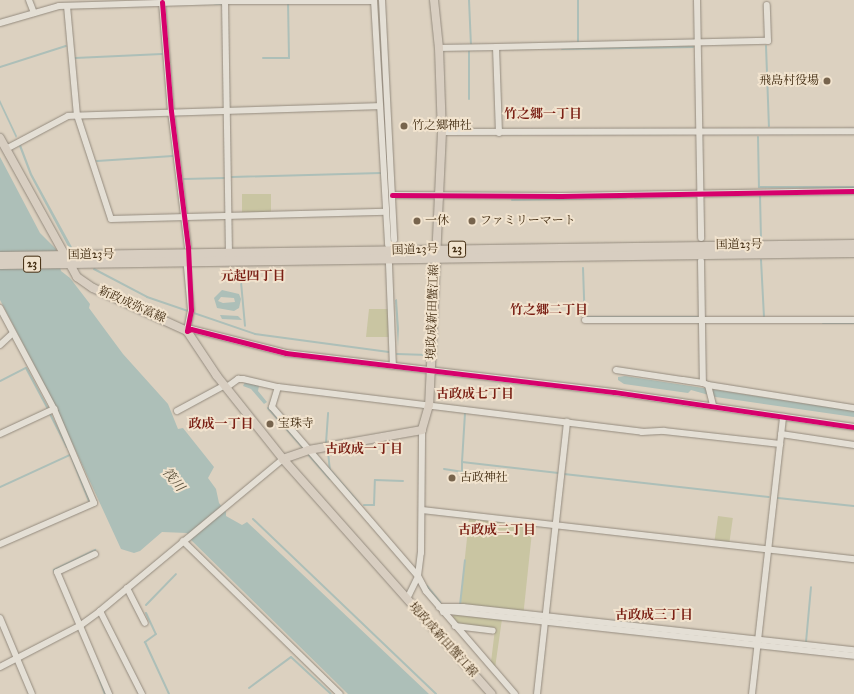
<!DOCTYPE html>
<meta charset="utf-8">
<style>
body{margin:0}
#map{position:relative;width:854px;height:694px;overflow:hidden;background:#dcd1c0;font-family:"IM FELL Great Primer","Noto Serif JP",serif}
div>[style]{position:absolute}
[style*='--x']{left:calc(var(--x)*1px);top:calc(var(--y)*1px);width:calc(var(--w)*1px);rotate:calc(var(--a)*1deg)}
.green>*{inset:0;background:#c9c5a2;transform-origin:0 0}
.water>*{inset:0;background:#adbfb8}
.stream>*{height:2px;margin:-1px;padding:0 1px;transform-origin:1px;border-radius:1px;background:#adbfb8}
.roads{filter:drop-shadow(0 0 1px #948b7e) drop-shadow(0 0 1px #948b7e)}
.minor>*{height:6px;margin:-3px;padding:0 3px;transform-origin:3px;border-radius:3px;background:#e4dfd5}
.major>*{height:8px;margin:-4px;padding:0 4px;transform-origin:4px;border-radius:4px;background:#d8cec1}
.highway>*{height:9px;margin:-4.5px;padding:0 4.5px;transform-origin:4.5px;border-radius:4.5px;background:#d8cec1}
.cycleway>*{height:5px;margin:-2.5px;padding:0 2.5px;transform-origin:2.5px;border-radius:2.5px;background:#d6006c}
.dots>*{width:11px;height:11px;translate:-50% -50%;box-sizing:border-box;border:2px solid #f1e3ce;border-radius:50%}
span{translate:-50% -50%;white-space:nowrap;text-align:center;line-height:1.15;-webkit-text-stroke:4px #f1e3ce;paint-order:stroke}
.shield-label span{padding:1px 3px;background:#f1e3ce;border:1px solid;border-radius:3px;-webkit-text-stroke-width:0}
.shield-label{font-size:11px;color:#402a0f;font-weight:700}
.poi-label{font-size:12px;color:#402a0f}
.right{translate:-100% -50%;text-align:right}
.left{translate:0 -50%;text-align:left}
.street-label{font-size:12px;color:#402a0f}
.neighbourhood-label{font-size:13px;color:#7a1f14;font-weight:700}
.water-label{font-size:13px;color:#564d38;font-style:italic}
</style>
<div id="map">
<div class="green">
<div style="left:242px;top:194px;width:29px;height:19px"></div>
<div style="clip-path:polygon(369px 309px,389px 309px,391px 337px,366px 337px)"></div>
<div style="left:718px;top:516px;width:15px;height:25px;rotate:8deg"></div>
<div style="left:469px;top:519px;width:64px;height:87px;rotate:6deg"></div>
<div style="clip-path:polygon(455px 613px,502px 619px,495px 668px,491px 662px,495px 629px,457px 624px,452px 618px)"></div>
</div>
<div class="water">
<div style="clip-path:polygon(0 100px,17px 136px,16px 138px,0 104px)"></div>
<div style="clip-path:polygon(21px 145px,32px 174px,73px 249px,70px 250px,30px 175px,19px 146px)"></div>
<div style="clip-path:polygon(0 157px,40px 233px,56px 249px,61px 271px,70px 278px,90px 304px,89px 308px,123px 354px,168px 404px,178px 429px,183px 428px,214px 467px,208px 478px,216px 489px,219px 503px,226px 512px,226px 516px,242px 525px,247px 522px,429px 694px,348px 694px,190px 539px,187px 533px,162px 532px,140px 551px,134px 553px,121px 549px,51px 397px,0 300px)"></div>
<div style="clip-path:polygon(evenodd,222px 290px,239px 294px,241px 299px,239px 308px,234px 311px,217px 308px,214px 298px,222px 290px,221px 297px,234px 298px,235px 302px,223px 303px,218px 301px,221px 297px)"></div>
<div style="clip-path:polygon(397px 299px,399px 329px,398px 347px,395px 300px)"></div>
<div style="clip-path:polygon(220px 315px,238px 316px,242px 320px,222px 319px)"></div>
<div style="clip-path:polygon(625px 376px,854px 411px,854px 417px,716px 397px,691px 390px,688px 393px,624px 384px,618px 380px,618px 377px)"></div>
<div style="clip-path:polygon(245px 382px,259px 386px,258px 391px,267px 402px,264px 404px,251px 389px,243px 386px)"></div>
</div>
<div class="stream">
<div style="--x:469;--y:0;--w:45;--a:87.5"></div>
<div style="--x:578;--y:0;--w:42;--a:90"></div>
<div style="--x:215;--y:4;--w:7;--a:0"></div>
<div style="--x:766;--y:46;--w:80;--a:87.9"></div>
<div style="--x:562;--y:49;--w:131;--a:-0.9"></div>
<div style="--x:469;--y:51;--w:48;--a:90"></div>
<div style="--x:75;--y:58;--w:87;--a:-2.6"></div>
<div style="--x:263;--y:58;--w:26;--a:0"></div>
<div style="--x:289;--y:58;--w:55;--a:-91"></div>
<div style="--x:0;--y:67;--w:69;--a:-17.7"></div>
<div style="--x:758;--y:137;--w:50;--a:88.9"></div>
<div style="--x:759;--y:187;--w:95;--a:0"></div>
<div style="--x:97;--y:161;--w:76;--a:-3.8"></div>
<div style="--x:232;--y:177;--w:149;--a:-1.5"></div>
<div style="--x:184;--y:179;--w:41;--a:-1.4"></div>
<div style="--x:760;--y:195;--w:43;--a:88.7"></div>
<div style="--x:635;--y:198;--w:32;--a:-2"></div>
<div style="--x:512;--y:200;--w:114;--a:-1"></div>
<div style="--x:761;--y:260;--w:57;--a:87"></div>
<div style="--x:583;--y:268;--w:33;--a:88"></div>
<div style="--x:94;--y:269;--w:60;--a:27.8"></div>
<div style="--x:147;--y:297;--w:114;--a:18.9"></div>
<div style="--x:255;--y:334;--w:135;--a:7.7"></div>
<div style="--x:240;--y:271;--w:55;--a:84.8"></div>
<div style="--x:585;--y:317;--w:112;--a:0"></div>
<div style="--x:823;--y:323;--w:31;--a:0"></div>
<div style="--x:397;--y:354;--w:31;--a:2"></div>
<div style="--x:0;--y:381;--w:29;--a:-27"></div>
<div style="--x:26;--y:368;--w:47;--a:61.8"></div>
<div style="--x:268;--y:408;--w:53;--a:48.8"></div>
<div style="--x:50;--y:414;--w:37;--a:63"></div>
<div style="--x:326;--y:443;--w:30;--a:-86"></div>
<div style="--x:328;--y:452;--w:18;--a:84"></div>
<div style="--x:330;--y:470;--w:43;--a:48.8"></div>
<div style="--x:308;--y:454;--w:33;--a:49"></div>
<div style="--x:71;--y:456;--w:48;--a:68.2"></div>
<div style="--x:462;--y:462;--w:49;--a:-86.5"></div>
<div style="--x:444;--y:469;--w:18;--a:9"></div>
<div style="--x:462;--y:472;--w:10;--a:-90"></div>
<div style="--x:462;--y:462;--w:97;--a:6.5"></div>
<div style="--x:564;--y:474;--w:206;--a:6.4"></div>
<div style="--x:0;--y:487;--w:77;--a:-24.6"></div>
<div style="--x:778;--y:498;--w:76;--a:6"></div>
<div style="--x:364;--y:505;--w:10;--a:0"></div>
<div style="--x:374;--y:505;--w:25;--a:-88"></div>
<div style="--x:375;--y:480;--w:28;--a:2"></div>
<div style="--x:253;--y:519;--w:253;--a:43.7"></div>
<div style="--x:55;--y:573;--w:3;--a:-108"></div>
<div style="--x:54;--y:570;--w:46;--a:-26"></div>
<div style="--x:427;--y:586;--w:21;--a:51"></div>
<div style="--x:146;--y:605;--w:43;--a:-45.9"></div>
<div style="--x:460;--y:605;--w:45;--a:-83.7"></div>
<div style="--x:146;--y:613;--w:23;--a:65"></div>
<div style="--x:156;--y:634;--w:14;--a:144"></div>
<div style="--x:145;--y:642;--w:57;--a:65.2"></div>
<div style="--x:806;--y:642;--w:55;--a:-84.8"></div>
<div style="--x:98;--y:675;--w:20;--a:70"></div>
<div style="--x:249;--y:688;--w:52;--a:-36.4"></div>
<div style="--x:291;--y:657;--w:54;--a:42.8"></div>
</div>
<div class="roads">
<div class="minor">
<div style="--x:29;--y:0;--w:14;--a:69"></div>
<div style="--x:225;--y:0;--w:253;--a:89.1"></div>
<div style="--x:374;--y:0;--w:245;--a:86.7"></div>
<div style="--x:382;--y:0;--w:240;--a:87.1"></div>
<div style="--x:697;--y:0;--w:238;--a:89"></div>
<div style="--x:162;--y:2;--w:109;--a:85.3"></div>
<div style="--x:171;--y:111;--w:137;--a:82.9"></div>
<div style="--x:67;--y:6;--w:109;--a:84.8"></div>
<div style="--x:77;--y:115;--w:109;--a:71.9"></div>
<div style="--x:111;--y:219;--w:275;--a:-1.5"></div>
<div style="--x:0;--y:23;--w:61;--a:-16.1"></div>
<div style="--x:59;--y:6;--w:166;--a:-1.7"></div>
<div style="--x:225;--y:1;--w:149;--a:0"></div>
<div style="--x:439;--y:48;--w:57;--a:-1"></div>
<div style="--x:442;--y:132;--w:412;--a:-0.1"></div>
<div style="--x:499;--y:133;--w:86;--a:-92"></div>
<div style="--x:496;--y:47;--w:272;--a:-1.3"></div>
<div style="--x:768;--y:41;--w:36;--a:-92"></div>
<div style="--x:6;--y:149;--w:70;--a:-28"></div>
<div style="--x:68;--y:116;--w:312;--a:-1.8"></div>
<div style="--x:392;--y:195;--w:169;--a:0.3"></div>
<div style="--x:561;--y:196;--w:293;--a:-1"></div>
<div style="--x:701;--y:261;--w:122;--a:89.1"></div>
<div style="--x:703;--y:383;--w:5;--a:22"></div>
<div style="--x:708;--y:385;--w:21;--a:76"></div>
<div style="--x:389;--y:264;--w:102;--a:87.8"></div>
<div style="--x:187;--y:267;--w:43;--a:84.7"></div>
<div style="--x:191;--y:310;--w:21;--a:101"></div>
<div style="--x:187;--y:331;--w:4;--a:-27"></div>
<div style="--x:191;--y:329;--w:98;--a:14.2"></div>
<div style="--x:286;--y:353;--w:330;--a:6.8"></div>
<div style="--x:614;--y:392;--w:243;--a:8.3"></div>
<div style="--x:0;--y:308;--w:115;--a:61.9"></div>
<div style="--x:54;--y:409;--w:102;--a:66.9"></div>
<div style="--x:94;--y:503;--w:103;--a:156.4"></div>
<div style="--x:585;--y:320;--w:269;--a:0"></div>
<div style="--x:0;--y:345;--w:16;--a:-43"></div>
<div style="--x:616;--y:370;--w:88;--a:8.5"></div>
<div style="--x:708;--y:385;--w:148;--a:9"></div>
<div style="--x:227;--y:387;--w:14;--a:-36"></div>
<div style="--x:238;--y:379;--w:5;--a:0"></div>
<div style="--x:243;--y:379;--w:36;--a:13"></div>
<div style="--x:278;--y:387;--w:367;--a:7"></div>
<div style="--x:642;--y:432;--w:22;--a:-3"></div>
<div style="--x:664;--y:431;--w:117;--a:6.4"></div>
<div style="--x:278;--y:387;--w:21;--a:107"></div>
<div style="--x:272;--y:407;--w:223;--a:49.2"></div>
<div style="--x:418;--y:576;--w:17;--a:62"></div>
<div style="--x:426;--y:591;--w:136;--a:49.2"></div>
<div style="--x:177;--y:411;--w:55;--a:-28.4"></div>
<div style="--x:0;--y:434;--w:60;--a:-24.8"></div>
<div style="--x:781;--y:434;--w:74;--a:8.6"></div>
<div style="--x:422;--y:510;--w:435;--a:6.5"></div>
<div style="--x:183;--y:541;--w:219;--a:44.3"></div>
<div style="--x:95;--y:554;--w:42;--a:154.7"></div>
<div style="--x:57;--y:572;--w:133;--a:66.9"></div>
<div style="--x:127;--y:588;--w:39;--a:63"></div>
<div style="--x:407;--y:599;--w:25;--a:-64"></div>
<div style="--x:418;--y:576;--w:23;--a:-83"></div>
<div style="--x:421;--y:553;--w:123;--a:-89.5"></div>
<div style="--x:439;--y:607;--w:24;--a:0"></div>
<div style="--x:463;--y:607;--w:393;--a:6.3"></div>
<div style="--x:100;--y:611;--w:93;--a:63.2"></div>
<div style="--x:443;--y:612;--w:6;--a:-9"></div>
<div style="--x:449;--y:611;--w:407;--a:6.3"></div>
<div style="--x:0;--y:618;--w:82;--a:67.2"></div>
<div style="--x:455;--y:626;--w:38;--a:7"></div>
<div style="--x:0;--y:667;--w:91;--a:-27.4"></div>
<div style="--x:81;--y:625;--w:24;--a:-36"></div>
<div style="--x:100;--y:611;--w:238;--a:-39.7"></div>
<div style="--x:537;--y:694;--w:274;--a:-83.7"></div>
<div style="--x:752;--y:694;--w:279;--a:-83.6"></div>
</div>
<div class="major">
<div style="--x:434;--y:0;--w:48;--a:84.1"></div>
<div style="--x:439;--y:48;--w:84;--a:88"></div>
<div style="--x:442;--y:132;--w:273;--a:92.7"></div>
<div style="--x:429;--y:405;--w:26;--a:106"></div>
<div style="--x:422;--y:430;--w:115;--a:170"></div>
<div style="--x:309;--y:450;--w:28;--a:161"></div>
<div style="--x:283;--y:459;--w:314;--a:48.4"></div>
<div style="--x:0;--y:138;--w:159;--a:61"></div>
<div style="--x:77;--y:277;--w:19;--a:35"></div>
<div style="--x:93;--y:288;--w:103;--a:24.6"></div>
<div style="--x:187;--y:331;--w:54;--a:56.3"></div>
<div style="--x:217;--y:376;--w:106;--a:51.5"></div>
</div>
<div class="highway">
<div style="--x:0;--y:256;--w:854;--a:-0.81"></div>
<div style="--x:0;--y:264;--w:854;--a:-0.81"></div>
</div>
</div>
<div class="cycleway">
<div style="--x:162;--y:2;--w:109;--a:85.3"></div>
<div style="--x:171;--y:111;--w:137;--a:82.9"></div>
<div style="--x:188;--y:247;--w:63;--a:87.3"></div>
<div style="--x:191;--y:310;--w:21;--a:101"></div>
<div style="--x:187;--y:331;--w:4;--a:-27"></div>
<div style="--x:191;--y:329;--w:98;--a:14.2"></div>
<div style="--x:286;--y:353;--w:330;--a:6.8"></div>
<div style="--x:614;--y:392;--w:243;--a:8.3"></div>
<div style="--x:392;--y:195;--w:169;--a:0.3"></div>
<div style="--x:561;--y:196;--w:293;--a:-1"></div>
</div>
<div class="dots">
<div style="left:827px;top:81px;background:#77644d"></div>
<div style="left:404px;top:126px;background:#77644d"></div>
<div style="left:417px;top:221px;background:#77644d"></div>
<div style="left:472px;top:221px;background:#77644d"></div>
<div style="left:270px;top:424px;background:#77644d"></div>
<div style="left:452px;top:478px;background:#77644d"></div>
</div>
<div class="shield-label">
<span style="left:457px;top:249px">23</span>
<span style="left:32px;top:264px">23</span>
</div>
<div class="poi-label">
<span class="right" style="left:819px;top:81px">飛島村役場</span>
<span class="left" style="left:412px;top:126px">竹之郷神社</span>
<span class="left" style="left:425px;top:221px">一休</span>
<span class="left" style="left:480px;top:221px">ファミリーマート</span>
<span class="left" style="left:278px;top:424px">宝珠寺</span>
<span class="left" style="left:460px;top:478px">古政神社</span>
</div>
<div class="street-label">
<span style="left:739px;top:245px;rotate:-1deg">国道23号</span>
<span style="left:415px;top:250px;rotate:-2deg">国道23号</span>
<span style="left:91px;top:255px;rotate:-1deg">国道23号</span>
<span style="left:132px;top:305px;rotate:24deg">新政成弥富線</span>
<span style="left:433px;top:312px;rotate:-88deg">境政成新田蟹江線</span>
<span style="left:443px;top:640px;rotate:48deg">境政成新田蟹江線</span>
</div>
<div class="neighbourhood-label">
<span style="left:543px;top:114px">竹之郷一丁目</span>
<span style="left:253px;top:276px">元起四丁目</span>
<span style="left:549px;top:310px">竹之郷二丁目</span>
<span style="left:475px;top:394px">古政成七丁目</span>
<span style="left:221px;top:424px">政成一丁目</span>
<span style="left:364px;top:449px">古政成一丁目</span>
<span style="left:497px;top:530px">古政成二丁目</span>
<span style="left:654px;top:615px">古政成三丁目</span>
</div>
<div class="water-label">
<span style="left:173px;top:480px;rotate:50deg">筏川</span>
</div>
</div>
